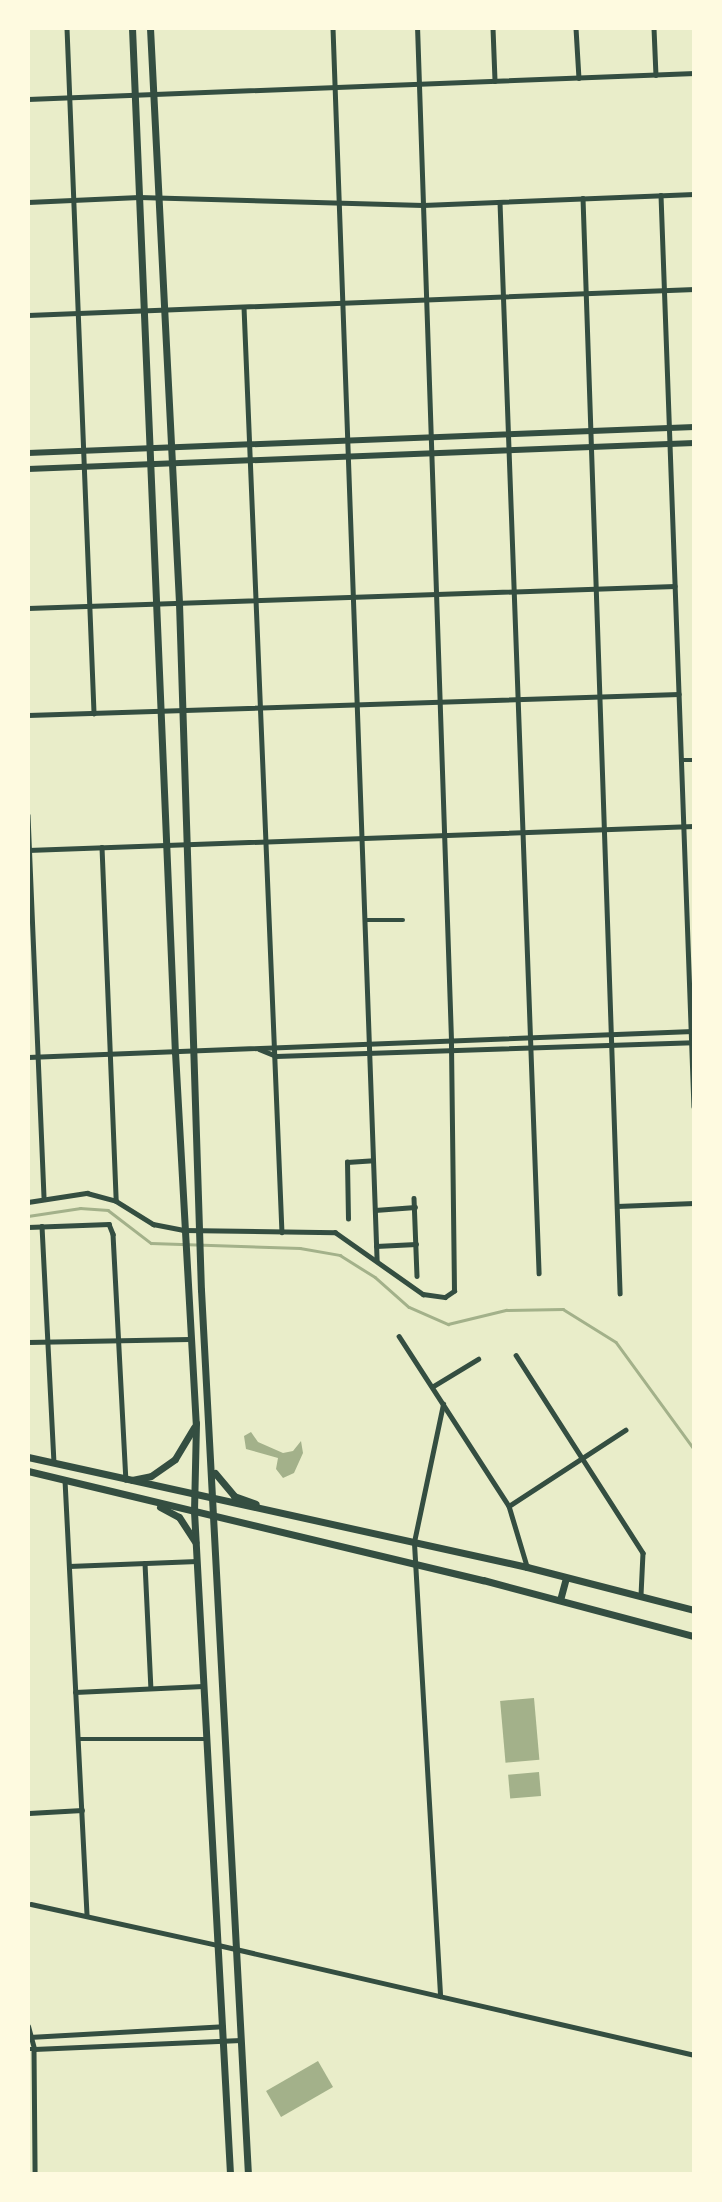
<!DOCTYPE html>
<style>
body{margin:0}
#map{position:relative;width:722px;height:2202px;overflow:hidden;background:#e9edc9;font-family:"Zilla Slab",serif}
div>[style]{position:absolute}
[style*='--x']{left:calc(var(--x)*1px);top:calc(var(--y)*1px);width:calc(var(--w)*1px);rotate:calc(var(--a)*1deg)}
.water>*{inset:0;background:#a3b18a;transform-origin:0 0}
.stream>*{height:2.5px;margin:-1.25px;padding:0 1.25px;transform-origin:1.25px;border-radius:1.25px;background:#a3b18a}
.minor>*{height:4.5px;margin:-2.25px;padding:0 2.25px;transform-origin:2.25px;border-radius:2.25px;background:#344e41}
.tertiary>*{height:5px;margin:-2.5px;padding:0 2.5px;transform-origin:2.5px;border-radius:2.5px;background:#344e41}
.secondary>*{height:6px;margin:-3px;padding:0 3px;transform-origin:3px;border-radius:3px;background:#344e41}
.primary>*{height:7px;margin:-3.5px;padding:0 3.5px;transform-origin:3.5px;border-radius:3.5px;background:#344e41}
span{translate:-50% -50%;white-space:nowrap;text-align:center;line-height:1.15;-webkit-text-stroke:6px #fefae0;paint-order:stroke}
.frame{position:absolute;inset:0;border:30px solid #fefae0;pointer-events:none}
</style>
<div id="map">
<div class="water">
<div style="clip-path:polygon(251px 1432px,258px 1442px,283px 1453px,293px 1451px,301px 1441px,303px 1453px,294px 1473px,283px 1478px,276px 1469px,278px 1458px,246px 1449px,244px 1436px)"></div>
<div style="left:534px;top:1698px;width:62px;height:34px;rotate:85deg"></div>
<div style="left:539px;top:1772px;width:24px;height:31px;rotate:85deg"></div>
<div style="left:318px;top:2061px;width:30px;height:60px;rotate:60deg"></div>
</div>
<div class="stream">
<div style="--x:28;--y:1216;--w:53;--a:-8.7"></div>
<div style="--x:80;--y:1208;--w:28;--a:4"></div>
<div style="--x:108;--y:1210;--w:54;--a:37.5"></div>
<div style="--x:151;--y:1243;--w:149;--a:1.9"></div>
<div style="--x:300;--y:1248;--w:41;--a:9.9"></div>
<div style="--x:340;--y:1255;--w:41;--a:32.2"></div>
<div style="--x:375;--y:1277;--w:45;--a:41.4"></div>
<div style="--x:409;--y:1307;--w:43;--a:23.6"></div>
<div style="--x:448;--y:1324;--w:60;--a:-13.6"></div>
<div style="--x:506;--y:1310;--w:57;--a:-1"></div>
<div style="--x:563;--y:1309;--w:62;--a:31.9"></div>
<div style="--x:616;--y:1342;--w:132;--a:53.9"></div>
</div>
<div class="minor">
<div style="--x:67;--y:28;--w:686;--a:87.74"></div>
<div style="--x:333;--y:28;--w:1233;--a:87.95"></div>
<div style="--x:493;--y:28;--w:53;--a:87.8"></div>
<div style="--x:576;--y:28;--w:50;--a:86.6"></div>
<div style="--x:654;--y:28;--w:47;--a:87.6"></div>
<div style="--x:28;--y:99;--w:667;--a:-2.24"></div>
<div style="--x:661;--y:195;--w:912;--a:87.93"></div>
<div style="--x:583;--y:198;--w:1096;--a:88.06"></div>
<div style="--x:28;--y:202;--w:111;--a:-2.6"></div>
<div style="--x:139;--y:197;--w:284;--a:1.6"></div>
<div style="--x:423;--y:205;--w:271;--a:-2.3"></div>
<div style="--x:500;--y:202;--w:1072;--a:87.91"></div>
<div style="--x:244;--y:307;--w:926;--a:87.65"></div>
<div style="--x:28;--y:315;--w:667;--a:-2.24"></div>
<div style="--x:28;--y:608;--w:647;--a:-1.95"></div>
<div style="--x:28;--y:715;--w:651;--a:-1.85"></div>
<div style="--x:681;--y:760;--w:13;--a:0"></div>
<div style="--x:28;--y:815;--w:382;--a:87.6"></div>
<div style="--x:102;--y:847;--w:354;--a:87.7"></div>
<div style="--x:28;--y:850;--w:666;--a:-2.06"></div>
<div style="--x:365;--y:920;--w:38;--a:0"></div>
<div style="--x:259;--y:1049;--w:18;--a:22"></div>
<div style="--x:276;--y:1056;--w:417;--a:-1.9"></div>
<div style="--x:28;--y:1057;--w:665;--a:-2.24"></div>
<div style="--x:414;--y:1198;--w:78;--a:87.8"></div>
<div style="--x:28;--y:1202;--w:60;--a:-8.7"></div>
<div style="--x:87;--y:1193;--w:30;--a:15"></div>
<div style="--x:116;--y:1201;--w:44;--a:31.9"></div>
<div style="--x:153;--y:1224;--w:31;--a:11"></div>
<div style="--x:183;--y:1230;--w:152;--a:0.8"></div>
<div style="--x:335;--y:1232;--w:108;--a:35.2"></div>
<div style="--x:423;--y:1294;--w:22;--a:8"></div>
<div style="--x:445;--y:1297;--w:11;--a:-34"></div>
<div style="--x:454;--y:1291;--w:251;--a:-90.7"></div>
<div style="--x:451;--y:1040;--w:1013;--a:-91.92"></div>
<div style="--x:617;--y:1206;--w:77;--a:-2.2"></div>
<div style="--x:375;--y:1210;--w:40;--a:-4.3"></div>
<div style="--x:348;--y:1219;--w:57;--a:-91"></div>
<div style="--x:347;--y:1162;--w:26;--a:-4"></div>
<div style="--x:42;--y:1226;--w:237;--a:87.1"></div>
<div style="--x:28;--y:1227;--w:81;--a:-2.1"></div>
<div style="--x:109;--y:1224;--w:11;--a:68"></div>
<div style="--x:113;--y:1234;--w:246;--a:87"></div>
<div style="--x:376;--y:1246;--w:40;--a:-2.9"></div>
<div style="--x:399;--y:1336;--w:202;--a:57.1"></div>
<div style="--x:509;--y:1506;--w:63;--a:73.3"></div>
<div style="--x:28;--y:1342;--w:161;--a:-1.1"></div>
<div style="--x:516;--y:1355;--w:235;--a:57.3"></div>
<div style="--x:643;--y:1553;--w:43;--a:92.7"></div>
<div style="--x:432;--y:1387;--w:54;--a:-31.3"></div>
<div style="--x:65;--y:1480;--w:436;--a:87.1"></div>
<div style="--x:509;--y:1506;--w:139;--a:-33.2"></div>
<div style="--x:414;--y:1542;--w:141;--a:-78.1"></div>
<div style="--x:145;--y:1563;--w:125;--a:87.3"></div>
<div style="--x:69;--y:1566;--w:128;--a:-2.2"></div>
<div style="--x:75;--y:1692;--w:128;--a:-2.7"></div>
<div style="--x:78;--y:1739;--w:128;--a:0"></div>
<div style="--x:29;--y:1813;--w:53;--a:-3.2"></div>
<div style="--x:31;--y:1904;--w:191;--a:12.4"></div>
<div style="--x:28;--y:2049;--w:6;--a:0"></div>
<div style="--x:34;--y:2049;--w:125;--a:89.5"></div>
</div>
<div class="tertiary">
<div style="--x:414;--y:1543;--w:454;--a:86.7"></div>
<div style="--x:218;--y:1945;--w:489;--a:13"></div>
<div style="--x:28;--y:2026;--w:24;--a:75"></div>
<div style="--x:34;--y:2049;--w:207;--a:-2.5"></div>
<div style="--x:29;--y:2037;--w:194;--a:-3.2"></div>
</div>
<div class="secondary">
<div style="--x:28;--y:453;--w:667;--a:-2.24"></div>
<div style="--x:28;--y:469;--w:667;--a:-2.24"></div>
</div>
<div class="primary">
<div style="--x:132;--y:28;--w:1025;--a:87.6"></div>
<div style="--x:175;--y:1052;--w:372;--a:86.8"></div>
<div style="--x:196;--y:1423;--w:88;--a:91.3"></div>
<div style="--x:194;--y:1511;--w:664;--a:86.89"></div>
<div style="--x:150;--y:28;--w:576;--a:87.11"></div>
<div style="--x:179;--y:603;--w:687;--a:88.17"></div>
<div style="--x:201;--y:1290;--w:885;--a:86.96"></div>
<div style="--x:28;--y:1457;--w:511;--a:12.43"></div>
<div style="--x:527;--y:1567;--w:172;--a:14.4"></div>
<div style="--x:28;--y:1471;--w:468;--a:13.5"></div>
<div style="--x:483;--y:1580;--w:218;--a:14.9"></div>
<div style="--x:215;--y:1473;--w:30;--a:50"></div>
<div style="--x:234;--y:1496;--w:23;--a:20"></div>
<div style="--x:132;--y:1480;--w:19;--a:-12"></div>
<div style="--x:151;--y:1476;--w:29;--a:-35"></div>
<div style="--x:175;--y:1459;--w:37;--a:-59"></div>
<div style="--x:160;--y:1507;--w:21;--a:28"></div>
<div style="--x:179;--y:1517;--w:30;--a:57"></div>
<div style="--x:560;--y:1600;--w:23;--a:-75"></div>
</div>
<div class="frame"></div>
</div>
